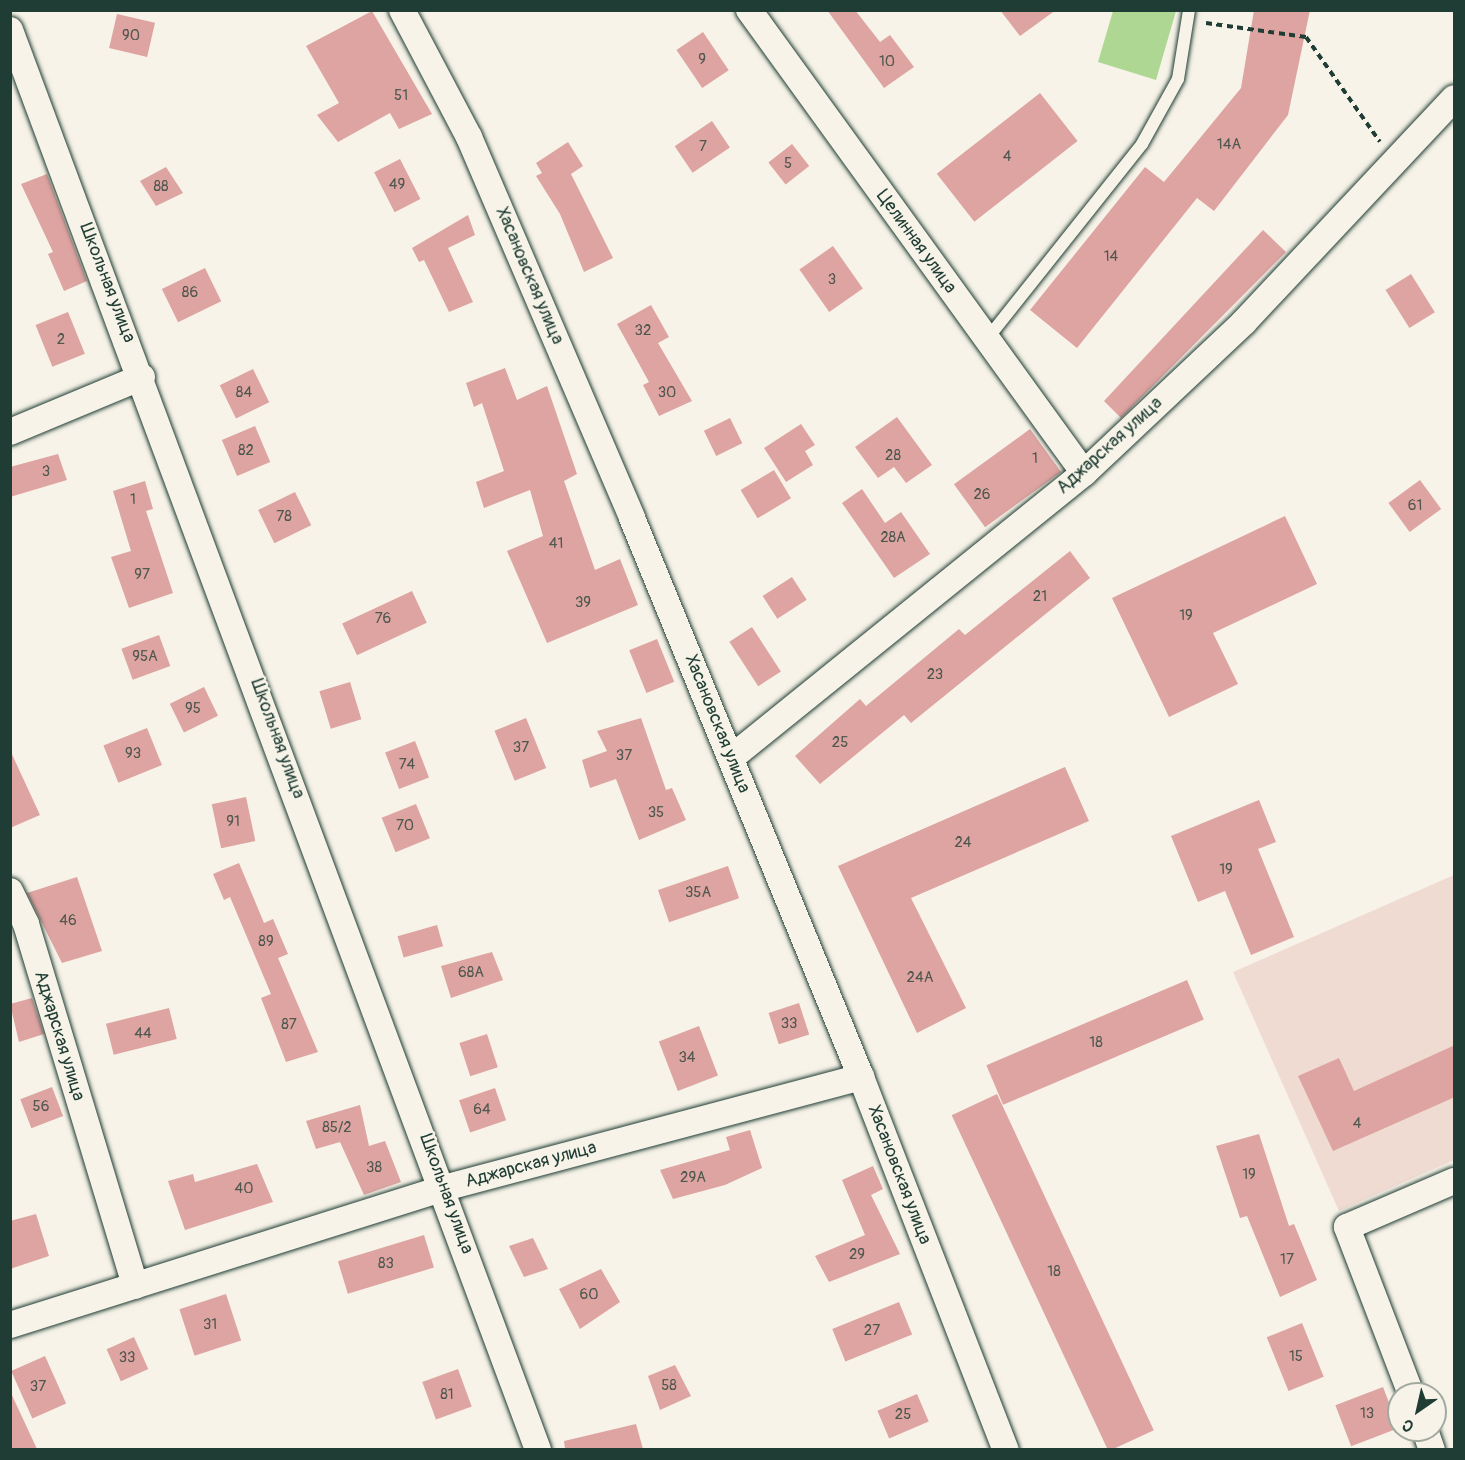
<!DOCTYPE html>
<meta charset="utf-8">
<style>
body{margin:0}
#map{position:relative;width:1465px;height:1460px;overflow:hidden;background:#f7f3e8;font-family:Pangolin,sans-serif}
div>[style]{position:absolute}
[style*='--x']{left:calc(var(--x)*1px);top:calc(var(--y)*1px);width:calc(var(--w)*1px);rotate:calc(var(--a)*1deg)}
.built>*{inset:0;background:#f0dbd3}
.green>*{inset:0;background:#afd794}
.building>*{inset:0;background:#dea4a1;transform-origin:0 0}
.path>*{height:4px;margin-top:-2px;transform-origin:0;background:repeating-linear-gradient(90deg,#1f3d34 0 6px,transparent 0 10.5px)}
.roads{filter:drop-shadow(0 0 2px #1f3d34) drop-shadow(0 0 2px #1f3d34)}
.service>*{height:12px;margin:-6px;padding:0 6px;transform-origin:6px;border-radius:6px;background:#f7f3e8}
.minor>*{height:26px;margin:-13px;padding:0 13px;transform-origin:13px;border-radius:13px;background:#f7f3e8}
span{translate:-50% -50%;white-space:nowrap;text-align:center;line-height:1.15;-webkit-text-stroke:5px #f7f3e8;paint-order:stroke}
.number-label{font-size:15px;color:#4f574f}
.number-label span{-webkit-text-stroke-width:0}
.street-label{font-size:18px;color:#1f3d34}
.frame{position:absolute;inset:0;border:12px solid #1f3d34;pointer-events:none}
.north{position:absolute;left:1387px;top:1382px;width:60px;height:60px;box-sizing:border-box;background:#f7f3e8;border:2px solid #a1aaa0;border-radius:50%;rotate:214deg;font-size:16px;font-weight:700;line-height:24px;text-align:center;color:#1f3d34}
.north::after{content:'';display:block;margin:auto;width:21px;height:27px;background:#1f3d34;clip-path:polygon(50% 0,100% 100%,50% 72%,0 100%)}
</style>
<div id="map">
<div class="built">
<div style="clip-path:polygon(1454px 875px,1454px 1160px,1339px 1211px,1233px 972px)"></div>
</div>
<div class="green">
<div style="clip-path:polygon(1113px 11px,1176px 11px,1156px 80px,1098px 62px)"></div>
</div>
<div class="building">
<div style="clip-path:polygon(827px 10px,855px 10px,880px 42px,890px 35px,914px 67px,884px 88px)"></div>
<div style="clip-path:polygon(1000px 10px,1056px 10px,1020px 36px)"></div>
<div style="clip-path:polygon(1254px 10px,1310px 10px,1288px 115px,1214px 211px,1197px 198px,1077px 348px,1030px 310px,1145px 167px,1164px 182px,1241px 88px)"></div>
<div style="clip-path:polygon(372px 11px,432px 114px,399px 129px,390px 113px,338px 142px,317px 115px,339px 103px,306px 46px)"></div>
<div style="left:117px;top:14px;width:39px;height:35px;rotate:13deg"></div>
<div style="left:703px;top:32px;width:46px;height:32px;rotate:56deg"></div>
<div style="left:1040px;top:93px;width:61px;height:131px;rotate:52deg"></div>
<div style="left:712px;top:121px;width:32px;height:45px;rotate:56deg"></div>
<div style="clip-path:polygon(568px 142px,583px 166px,571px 174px,613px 258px,584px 272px,560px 214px,536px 176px,542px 173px,536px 163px)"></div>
<div style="left:792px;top:144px;width:28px;height:30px;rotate:52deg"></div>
<div style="left:400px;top:159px;width:45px;height:29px;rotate:63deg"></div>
<div style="clip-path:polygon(166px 167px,183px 193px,156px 206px,140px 181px)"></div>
<div style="clip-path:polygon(47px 174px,87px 281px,64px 291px,48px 254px,53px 252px,21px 184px)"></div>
<div style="clip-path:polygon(468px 215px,475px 235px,448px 248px,473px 302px,449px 312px,424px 260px,419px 262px,412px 248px)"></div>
<div style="clip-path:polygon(1263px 230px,1286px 252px,1121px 418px,1104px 401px)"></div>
<div style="left:833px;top:246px;width:52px;height:41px;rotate:55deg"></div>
<div style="left:205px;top:268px;width:37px;height:48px;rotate:64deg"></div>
<div style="left:1411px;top:274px;width:45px;height:30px;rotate:58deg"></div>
<div style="clip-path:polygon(651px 305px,669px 337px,658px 343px,692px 401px,659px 416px,643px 385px,649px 382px,617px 324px)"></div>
<div style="left:68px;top:312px;width:45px;height:35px;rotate:68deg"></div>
<div style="clip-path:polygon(505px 368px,517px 400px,547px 386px,577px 474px,564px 481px,595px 570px,620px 559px,638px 605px,547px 643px,507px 551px,543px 536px,530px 490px,484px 508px,476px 482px,504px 471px,482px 403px,474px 407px,466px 383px)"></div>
<div style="left:253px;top:369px;width:37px;height:37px;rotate:64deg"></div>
<div style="clip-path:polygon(897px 417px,932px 465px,906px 483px,894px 467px,878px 478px,855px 447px)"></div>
<div style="left:730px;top:418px;width:28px;height:29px;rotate:64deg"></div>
<div style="clip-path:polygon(801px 424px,815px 445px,805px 451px,813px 465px,786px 482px,764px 448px)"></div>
<div style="left:255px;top:426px;width:39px;height:36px;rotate:67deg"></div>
<div style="left:1030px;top:429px;width:53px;height:94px;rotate:54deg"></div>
<div style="clip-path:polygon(58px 454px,67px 480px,10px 497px,10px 467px)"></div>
<div style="left:774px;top:470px;width:33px;height:39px;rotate:59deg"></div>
<div style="left:1420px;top:480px;width:36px;height:39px;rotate:54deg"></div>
<div style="clip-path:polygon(145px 481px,153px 509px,146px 511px,173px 593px,129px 608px,111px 557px,131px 551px,113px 491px)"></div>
<div style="clip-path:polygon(862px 489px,885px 523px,901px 512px,930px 554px,894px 578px,842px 503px)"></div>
<div style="left:295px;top:492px;width:37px;height:41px;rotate:64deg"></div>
<div style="clip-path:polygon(1285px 516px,1317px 584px,1213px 633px,1238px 684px,1169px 717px,1112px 598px)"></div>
<div style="clip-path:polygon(1070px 551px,1090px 578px,911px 723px,904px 715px,820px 784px,795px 756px,860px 699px,866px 706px,959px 629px,965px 635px)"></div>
<div style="left:792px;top:577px;width:27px;height:35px;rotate:57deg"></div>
<div style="left:412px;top:591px;width:35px;height:77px;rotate:65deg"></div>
<div style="left:752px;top:627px;width:53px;height:27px;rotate:57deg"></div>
<div style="left:159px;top:635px;width:33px;height:40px;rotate:70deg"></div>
<div style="left:657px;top:639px;width:46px;height:30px;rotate:68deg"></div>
<div style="left:350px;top:682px;width:39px;height:32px;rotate:73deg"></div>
<div style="left:204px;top:687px;width:32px;height:38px;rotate:64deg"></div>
<div style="left:526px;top:718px;width:54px;height:34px;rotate:68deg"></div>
<div style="clip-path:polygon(641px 718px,666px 790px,672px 788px,686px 820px,639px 840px,616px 779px,590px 788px,582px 760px,607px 751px,597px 731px)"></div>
<div style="left:147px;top:728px;width:40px;height:47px;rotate:68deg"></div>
<div style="left:415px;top:741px;width:39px;height:32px;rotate:69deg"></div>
<div style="clip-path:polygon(10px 750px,40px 815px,10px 828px)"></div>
<div style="clip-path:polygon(1065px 767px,1089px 821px,911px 898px,966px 1008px,917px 1033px,838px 866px)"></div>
<div style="left:246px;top:797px;width:45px;height:35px;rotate:78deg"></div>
<div style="clip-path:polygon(1259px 800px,1276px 842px,1258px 849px,1294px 937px,1251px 955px,1225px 891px,1198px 902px,1171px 836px)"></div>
<div style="left:416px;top:804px;width:37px;height:37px;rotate:68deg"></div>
<div style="clip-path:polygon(239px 863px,264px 923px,273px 919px,288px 954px,278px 958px,318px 1052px,286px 1062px,261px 998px,271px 994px,230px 897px,224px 900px,213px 874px)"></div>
<div style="left:728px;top:866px;width:34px;height:74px;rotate:71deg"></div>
<div style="clip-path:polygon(77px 877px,102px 951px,62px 963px,27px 893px)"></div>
<div style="left:437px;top:925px;width:22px;height:41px;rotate:74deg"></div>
<div style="clip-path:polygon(492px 952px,503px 980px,451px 998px,441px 966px)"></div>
<div style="left:1187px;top:980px;width:43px;height:218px;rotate:67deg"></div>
<div style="clip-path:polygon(32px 998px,44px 1034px,19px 1042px,10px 1004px)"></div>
<div style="left:799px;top:1003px;width:33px;height:32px;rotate:72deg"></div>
<div style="left:169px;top:1008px;width:32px;height:65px;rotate:76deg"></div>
<div style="left:699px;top:1026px;width:53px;height:43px;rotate:69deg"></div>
<div style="left:487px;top:1034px;width:35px;height:29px;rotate:72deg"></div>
<div style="clip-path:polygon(1455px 1045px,1455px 1097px,1333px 1151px,1298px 1076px,1339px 1058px,1354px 1091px)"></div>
<div style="left:52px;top:1087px;width:31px;height:34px;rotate:69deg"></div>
<div style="left:495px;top:1088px;width:34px;height:38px;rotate:71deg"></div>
<div style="left:997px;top:1094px;width:371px;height:50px;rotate:65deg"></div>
<div style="clip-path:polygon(360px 1105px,369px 1146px,385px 1141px,401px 1182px,364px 1195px,340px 1142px,316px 1149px,306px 1121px)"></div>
<div style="clip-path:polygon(750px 1130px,762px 1168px,725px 1185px,673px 1199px,660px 1170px,730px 1150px,726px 1137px)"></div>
<div style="clip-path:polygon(1259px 1134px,1289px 1226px,1294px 1224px,1317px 1280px,1280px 1297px,1247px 1216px,1240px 1218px,1216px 1146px)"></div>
<div style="clip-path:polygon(257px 1164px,273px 1202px,185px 1230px,168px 1181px,193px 1174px,195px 1182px)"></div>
<div style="clip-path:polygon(873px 1166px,883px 1189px,871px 1195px,900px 1254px,829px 1282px,815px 1256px,865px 1235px,842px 1180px)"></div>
<div style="clip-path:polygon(36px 1214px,49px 1256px,10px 1269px,10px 1221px)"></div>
<div style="left:424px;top:1235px;width:34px;height:90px;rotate:73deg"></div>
<div style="clip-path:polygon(533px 1238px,548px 1269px,524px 1277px,509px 1246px)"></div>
<div style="clip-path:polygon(601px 1269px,620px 1302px,580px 1329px,559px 1289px)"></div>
<div style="left:226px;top:1294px;width:49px;height:49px;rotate:72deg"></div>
<div style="left:899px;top:1302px;width:35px;height:72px;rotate:68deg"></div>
<div style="left:1302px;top:1323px;width:58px;height:38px;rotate:68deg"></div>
<div style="left:134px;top:1337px;width:35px;height:30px;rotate:66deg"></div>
<div style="left:45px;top:1356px;width:52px;height:37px;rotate:66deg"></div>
<div style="clip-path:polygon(675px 1365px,691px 1396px,660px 1410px,648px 1376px)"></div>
<div style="left:458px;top:1369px;width:40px;height:38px;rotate:70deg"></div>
<div style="left:1383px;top:1387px;width:44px;height:51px;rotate:69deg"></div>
<div style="clip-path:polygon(10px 1391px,37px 1449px,10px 1449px)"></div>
<div style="left:917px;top:1394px;width:30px;height:43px;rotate:67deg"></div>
<div style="clip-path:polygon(636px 1424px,643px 1449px,565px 1449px,564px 1441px)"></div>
</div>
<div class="path">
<div style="--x:1206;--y:23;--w:101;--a:8"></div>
<div style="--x:1306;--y:37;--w:128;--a:54.8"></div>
</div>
<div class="roads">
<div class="service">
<div style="--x:987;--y:339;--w:249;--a:-51.5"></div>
<div style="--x:1142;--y:144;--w:74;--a:-61"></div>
<div style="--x:1178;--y:79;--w:70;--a:-80.9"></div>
</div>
<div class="minor">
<div style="--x:402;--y:10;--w:144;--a:62.2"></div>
<div style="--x:469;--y:137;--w:414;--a:66.8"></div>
<div style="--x:632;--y:518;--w:604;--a:67.72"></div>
<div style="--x:861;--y:1077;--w:400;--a:68.8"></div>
<div style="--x:749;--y:10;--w:571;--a:54.11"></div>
<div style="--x:10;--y:30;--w:1515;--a:69.6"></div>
<div style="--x:10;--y:432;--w:143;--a:-22.6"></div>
<div style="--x:731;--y:758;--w:454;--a:-38.9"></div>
<div style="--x:1084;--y:473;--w:220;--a:-43.3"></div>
<div style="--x:1244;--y:322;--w:307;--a:-46.8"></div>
<div style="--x:10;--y:891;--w:37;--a:64"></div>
<div style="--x:26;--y:924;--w:378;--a:73.2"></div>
<div style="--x:10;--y:1325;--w:455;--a:-17.5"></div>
<div style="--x:444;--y:1188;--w:432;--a:-14.9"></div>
<div style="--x:1411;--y:1394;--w:179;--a:-111"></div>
<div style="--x:1347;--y:1227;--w:116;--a:-23.3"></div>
<div style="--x:1425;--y:1430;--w:21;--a:71"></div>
</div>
</div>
<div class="number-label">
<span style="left:131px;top:36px">90</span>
<span style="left:702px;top:60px">9</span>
<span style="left:887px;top:62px">10</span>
<span style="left:401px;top:96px">51</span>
<span style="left:1229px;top:145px">14А</span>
<span style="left:703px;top:147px">7</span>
<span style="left:1007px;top:157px">4</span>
<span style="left:788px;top:164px">5</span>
<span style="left:397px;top:185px">49</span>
<span style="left:161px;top:187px">88</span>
<span style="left:1111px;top:257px">14</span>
<span style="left:832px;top:280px">3</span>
<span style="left:190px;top:293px">86</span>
<span style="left:643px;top:331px">32</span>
<span style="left:61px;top:340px">2</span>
<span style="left:244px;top:393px">84</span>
<span style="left:667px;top:393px">30</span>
<span style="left:246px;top:451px">82</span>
<span style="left:893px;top:456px">28</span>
<span style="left:1035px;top:459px">1</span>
<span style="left:46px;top:472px">3</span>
<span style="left:982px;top:495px">26</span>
<span style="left:133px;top:500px">1</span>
<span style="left:1415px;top:506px">61</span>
<span style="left:284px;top:517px">78</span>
<span style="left:893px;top:538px">28А</span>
<span style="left:556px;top:544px">41</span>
<span style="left:142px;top:575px">97</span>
<span style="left:1040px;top:597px">21</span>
<span style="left:583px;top:603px">39</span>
<span style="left:1186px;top:616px">19</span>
<span style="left:383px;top:619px">76</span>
<span style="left:145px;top:657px">95А</span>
<span style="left:935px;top:675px">23</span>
<span style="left:193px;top:709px">95</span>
<span style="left:840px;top:743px">25</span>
<span style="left:521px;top:748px">37</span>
<span style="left:133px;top:754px">93</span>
<span style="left:624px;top:756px">37</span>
<span style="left:407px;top:765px">74</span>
<span style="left:656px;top:813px">35</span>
<span style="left:233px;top:822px">91</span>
<span style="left:405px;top:826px">70</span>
<span style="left:963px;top:843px">24</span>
<span style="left:1226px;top:870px">19</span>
<span style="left:698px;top:893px">35А</span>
<span style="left:68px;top:921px">46</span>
<span style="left:266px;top:942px">89</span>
<span style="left:471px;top:973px">68А</span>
<span style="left:920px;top:978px">24А</span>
<span style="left:789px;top:1024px">33</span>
<span style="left:289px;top:1025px">87</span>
<span style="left:143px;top:1034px">44</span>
<span style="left:1096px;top:1043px">18</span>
<span style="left:687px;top:1058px">34</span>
<span style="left:41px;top:1107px">56</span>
<span style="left:482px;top:1110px">64</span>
<span style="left:1357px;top:1124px">4</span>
<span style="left:337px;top:1128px">85/2</span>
<span style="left:374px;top:1168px">38</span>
<span style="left:1249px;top:1175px">19</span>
<span style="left:693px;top:1178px">29А</span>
<span style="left:244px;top:1189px">40</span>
<span style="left:857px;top:1255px">29</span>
<span style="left:1287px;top:1260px">17</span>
<span style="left:386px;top:1264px">83</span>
<span style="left:1054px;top:1272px">18</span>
<span style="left:589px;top:1295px">60</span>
<span style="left:210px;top:1325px">31</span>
<span style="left:872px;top:1331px">27</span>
<span style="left:1296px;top:1357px">15</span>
<span style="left:127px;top:1358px">33</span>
<span style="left:669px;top:1386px">58</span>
<span style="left:38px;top:1387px">37</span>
<span style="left:447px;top:1395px">81</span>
<span style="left:1367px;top:1414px">13</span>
<span style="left:903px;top:1415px">25</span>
</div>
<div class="street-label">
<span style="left:916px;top:242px;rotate:54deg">Целинная улица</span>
<span style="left:529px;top:276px;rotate:67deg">Хасановская улица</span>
<span style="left:107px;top:283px;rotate:69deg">Школьная улица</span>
<span style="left:1110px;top:446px;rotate:-42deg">Аджарская улица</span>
<span style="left:717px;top:724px;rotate:68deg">Хасановская улица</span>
<span style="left:277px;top:739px;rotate:70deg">Школьная улица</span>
<span style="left:59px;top:1036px;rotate:73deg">Аджарская улица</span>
<span style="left:531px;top:1165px;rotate:-15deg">Аджарская улица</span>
<span style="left:899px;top:1175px;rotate:69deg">Хасановская улица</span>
<span style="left:446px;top:1194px;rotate:70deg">Школьная улица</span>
</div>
<div class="frame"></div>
<div class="north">С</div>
</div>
